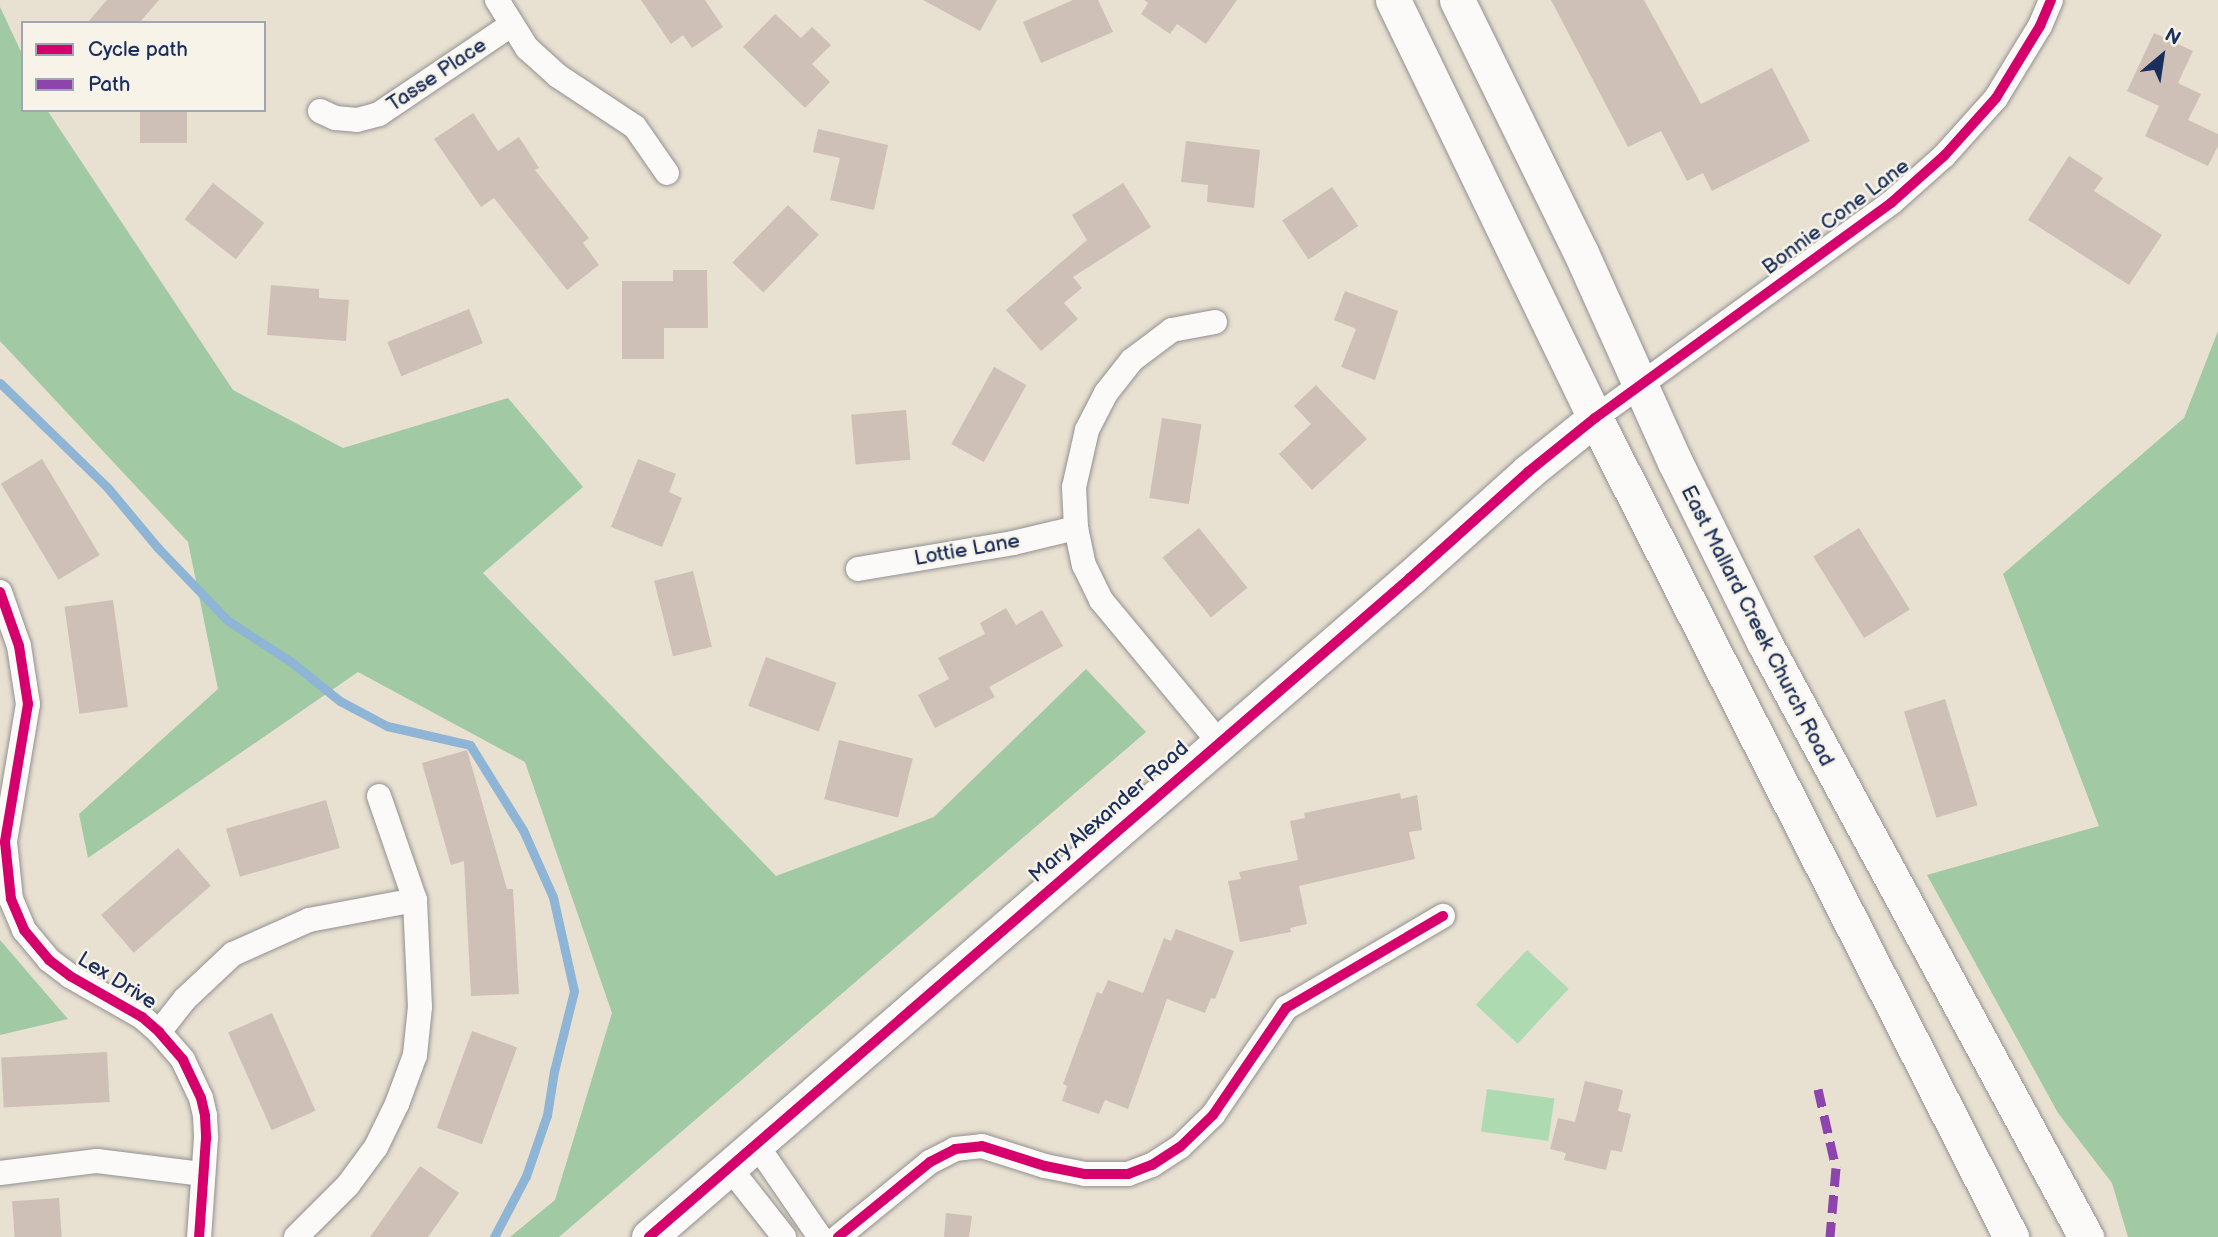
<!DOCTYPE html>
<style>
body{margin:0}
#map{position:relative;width:2218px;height:1237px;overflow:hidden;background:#e8e0d1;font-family:"Balsamiq Sans",sans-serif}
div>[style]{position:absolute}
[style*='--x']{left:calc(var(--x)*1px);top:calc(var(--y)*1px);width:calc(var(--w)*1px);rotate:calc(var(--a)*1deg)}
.green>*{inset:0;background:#aedab2;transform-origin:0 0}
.forest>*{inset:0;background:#a1c9a4}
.stream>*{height:9px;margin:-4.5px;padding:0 4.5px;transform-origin:4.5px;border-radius:4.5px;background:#8eb5d6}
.building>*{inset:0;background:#cec0b7;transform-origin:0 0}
.roads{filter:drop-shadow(0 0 2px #929191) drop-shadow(0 0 2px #929191)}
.street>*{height:24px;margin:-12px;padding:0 12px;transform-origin:12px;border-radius:12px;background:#fcfaf8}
.secondary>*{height:35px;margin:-17.5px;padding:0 17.5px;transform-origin:17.5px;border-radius:17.5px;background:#fcfaf8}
.quiet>*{height:9px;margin-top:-4.5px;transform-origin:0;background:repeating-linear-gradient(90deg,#8e44ad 0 18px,transparent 0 27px)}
.cycleway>*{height:10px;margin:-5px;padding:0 5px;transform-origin:5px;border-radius:5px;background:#d6006c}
span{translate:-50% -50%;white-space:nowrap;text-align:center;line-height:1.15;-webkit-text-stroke:5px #f7f3e8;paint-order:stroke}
.street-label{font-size:21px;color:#1b2f5e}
.legend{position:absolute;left:21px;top:21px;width:245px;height:91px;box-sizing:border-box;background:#f7f3e8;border:2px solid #9fa5b1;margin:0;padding:9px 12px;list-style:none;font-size:21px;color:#1b2f5e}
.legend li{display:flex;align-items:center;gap:14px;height:35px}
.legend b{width:35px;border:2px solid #9fa5b1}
.north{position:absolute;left:2127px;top:21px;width:70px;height:70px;-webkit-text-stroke:5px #f7f3e8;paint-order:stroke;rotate:29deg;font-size:19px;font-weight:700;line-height:28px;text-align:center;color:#1b2f5e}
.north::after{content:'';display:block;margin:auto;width:24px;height:32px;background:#1b2f5e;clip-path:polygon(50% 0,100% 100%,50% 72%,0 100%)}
</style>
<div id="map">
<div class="green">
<div style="left:1527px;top:950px;width:57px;height:75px;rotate:43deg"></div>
<div style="left:1487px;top:1089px;width:68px;height:43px;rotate:8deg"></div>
</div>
<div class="forest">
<div style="clip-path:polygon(0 7px,23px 56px,23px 110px,47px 110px,233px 390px,343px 448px,508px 398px,583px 487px,483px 573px,776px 876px,934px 817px,1086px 669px,1146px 732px,559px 1237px,510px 1237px,555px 1200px,612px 1013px,525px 762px,358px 672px,88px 858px,79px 814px,218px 689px,188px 542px,0 341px)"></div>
<div style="clip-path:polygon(2218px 331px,2218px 1237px,2128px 1237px,2112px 1183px,2058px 1113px,1927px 875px,2099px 826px,2003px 574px,2184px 418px)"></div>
<div style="clip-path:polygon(0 940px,68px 1019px,0 1035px)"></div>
</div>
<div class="stream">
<div style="--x:0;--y:383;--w:149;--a:44.2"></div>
<div style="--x:107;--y:487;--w:80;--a:50.1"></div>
<div style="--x:158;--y:548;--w:100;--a:46.2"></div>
<div style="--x:227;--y:620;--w:75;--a:33.1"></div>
<div style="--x:290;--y:661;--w:64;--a:38.7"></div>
<div style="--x:340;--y:701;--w:53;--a:28"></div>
<div style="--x:387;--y:726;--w:85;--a:12.9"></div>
<div style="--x:470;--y:745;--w:100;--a:58.1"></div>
<div style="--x:523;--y:830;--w:73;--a:65.9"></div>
<div style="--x:553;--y:897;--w:96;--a:77.4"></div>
<div style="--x:574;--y:991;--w:82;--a:104"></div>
<div style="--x:554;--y:1071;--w:45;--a:99"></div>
<div style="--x:547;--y:1115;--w:65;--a:109"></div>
<div style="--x:526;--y:1176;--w:69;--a:117.7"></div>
</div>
<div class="building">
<div style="clip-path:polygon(107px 0,159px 0,139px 23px,87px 23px)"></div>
<div style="clip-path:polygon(641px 0,705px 0,723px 27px,692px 48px,683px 35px,671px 44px)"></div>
<div style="clip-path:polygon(923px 0,997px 0,980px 31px)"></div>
<div style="clip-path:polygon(1073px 0,1098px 0,1113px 32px,1041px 63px,1023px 22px)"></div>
<div style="clip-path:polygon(1144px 0,1237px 0,1206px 44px,1177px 24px,1170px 34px,1141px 14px,1148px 3px)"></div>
<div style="clip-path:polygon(1551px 0,1644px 0,1701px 104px,1772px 68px,1810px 141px,1712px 191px,1703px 173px,1687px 181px,1661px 131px,1628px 147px)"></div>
<div style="clip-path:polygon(775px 14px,801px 38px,812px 27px,831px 45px,812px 64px,830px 82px,805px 108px,743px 47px)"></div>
<div style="clip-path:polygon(2154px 33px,2193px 51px,2178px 83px,2201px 94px,2188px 120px,2218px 134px,2218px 146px,2208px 166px,2145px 136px,2159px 106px,2127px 91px)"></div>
<div style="left:140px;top:110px;width:47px;height:33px"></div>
<div style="clip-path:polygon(473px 113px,498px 151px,519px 137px,539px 168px,535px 170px,589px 238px,583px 243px,599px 265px,567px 290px,494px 198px,481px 207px,434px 139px)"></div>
<div style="clip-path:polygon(818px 129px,888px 145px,874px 210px,830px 200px,840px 158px,813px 152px)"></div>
<div style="clip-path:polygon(1186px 141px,1260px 150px,1254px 208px,1207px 202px,1208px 185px,1181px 182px)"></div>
<div style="clip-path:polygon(2069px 156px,2103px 178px,2094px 191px,2162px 235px,2129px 285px,2028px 220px)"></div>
<div style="left:213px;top:183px;width:65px;height:46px;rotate:38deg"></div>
<div style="clip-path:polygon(1123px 183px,1151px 227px,1073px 277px,1082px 288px,1064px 303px,1078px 319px,1041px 351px,1006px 310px,1087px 240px,1072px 215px)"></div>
<div style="left:1332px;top:187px;width:47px;height:60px;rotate:56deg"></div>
<div style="left:788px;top:205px;width:43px;height:80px;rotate:44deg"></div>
<div style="clip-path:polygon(673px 270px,707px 270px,708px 328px,664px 328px,664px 359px,622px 359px,622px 281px,673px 281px)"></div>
<div style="clip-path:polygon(271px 285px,319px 289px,319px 298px,349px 300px,346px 341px,267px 335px)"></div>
<div style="clip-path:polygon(1345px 291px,1398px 311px,1375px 380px,1341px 367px,1356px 329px,1334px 320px)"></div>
<div style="left:469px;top:309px;width:37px;height:88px;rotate:68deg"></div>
<div style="left:994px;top:367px;width:37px;height:88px;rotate:29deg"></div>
<div style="clip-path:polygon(1316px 385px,1367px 439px,1312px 490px,1279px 454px,1311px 424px,1294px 406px)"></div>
<div style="left:906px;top:410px;width:50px;height:55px;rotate:85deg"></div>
<div style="left:1162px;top:418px;width:40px;height:81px;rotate:9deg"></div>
<div style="left:42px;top:459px;width:112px;height:48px;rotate:59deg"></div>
<div style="clip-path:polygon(638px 459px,676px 474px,669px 492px,682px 498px,662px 547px,611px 527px)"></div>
<div style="left:1199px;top:528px;width:77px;height:47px;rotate:51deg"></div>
<div style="left:1859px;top:528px;width:96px;height:54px;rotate:58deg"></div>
<div style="left:693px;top:571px;width:78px;height:40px;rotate:76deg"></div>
<div style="left:113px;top:600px;width:108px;height:49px;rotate:82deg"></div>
<div style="clip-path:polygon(1006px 608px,1016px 625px,1042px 610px,1063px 646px,989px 687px,995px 697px,935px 728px,918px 695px,949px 679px,938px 658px,985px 634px,980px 623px)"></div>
<div style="left:766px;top:657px;width:75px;height:52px;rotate:20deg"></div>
<div style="left:1945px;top:699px;width:111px;height:43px;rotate:73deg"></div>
<div style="left:839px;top:740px;width:76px;height:61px;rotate:14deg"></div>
<div style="clip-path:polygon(467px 750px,507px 889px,513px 889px,519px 994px,471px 996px,464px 861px,451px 865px,422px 763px)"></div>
<div style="clip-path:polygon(1400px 793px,1401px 799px,1417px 795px,1422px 830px,1409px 832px,1415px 859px,1299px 886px,1307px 924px,1290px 928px,1291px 932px,1240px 942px,1228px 881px,1241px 879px,1239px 872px,1298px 860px,1290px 821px,1305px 818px,1304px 813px)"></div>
<div style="left:326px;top:800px;width:50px;height:104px;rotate:74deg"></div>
<div style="left:178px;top:848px;width:50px;height:102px;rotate:49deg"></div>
<div style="clip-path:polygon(1176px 929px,1234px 951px,1215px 999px,1211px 998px,1205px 1013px,1167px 999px,1128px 1109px,1105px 1100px,1099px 1114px,1062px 1101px,1067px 1086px,1063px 1084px,1097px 992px,1102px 994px,1108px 980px,1143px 993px,1164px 938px,1171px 941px)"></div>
<div style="left:272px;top:1013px;width:107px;height:48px;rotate:66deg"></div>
<div style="left:472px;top:1031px;width:48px;height:103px;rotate:20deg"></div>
<div style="left:107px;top:1052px;width:50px;height:106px;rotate:87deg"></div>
<div style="clip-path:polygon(1585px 1081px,1623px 1090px,1618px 1111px,1631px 1114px,1622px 1152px,1611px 1150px,1606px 1170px,1564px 1160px,1566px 1153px,1550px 1149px,1558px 1118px,1575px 1122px)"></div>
<div style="clip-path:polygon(420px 1166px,459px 1193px,428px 1237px,370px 1237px)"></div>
<div style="left:59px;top:1198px;width:39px;height:47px;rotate:86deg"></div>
<div style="clip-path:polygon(946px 1213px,972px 1216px,969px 1237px,944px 1237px)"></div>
</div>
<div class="roads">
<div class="street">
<div style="--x:497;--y:0;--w:57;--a:58"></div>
<div style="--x:527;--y:48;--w:42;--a:42.1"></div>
<div style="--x:558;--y:76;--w:92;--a:33.5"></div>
<div style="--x:635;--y:127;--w:56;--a:55.2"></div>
<div style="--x:320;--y:111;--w:17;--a:25"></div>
<div style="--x:335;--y:118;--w:22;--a:5"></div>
<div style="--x:357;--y:120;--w:23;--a:-15"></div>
<div style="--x:379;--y:114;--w:159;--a:-34"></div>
<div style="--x:1215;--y:322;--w:44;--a:169.5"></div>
<div style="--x:1172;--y:330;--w:50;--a:143.1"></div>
<div style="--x:1132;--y:360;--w:42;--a:128.2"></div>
<div style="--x:1106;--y:393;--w:42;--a:117.2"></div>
<div style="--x:1087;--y:430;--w:58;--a:102.8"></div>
<div style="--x:1074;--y:487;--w:41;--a:87.2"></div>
<div style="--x:1076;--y:528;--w:38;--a:78"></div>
<div style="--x:1084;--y:565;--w:39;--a:64"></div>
<div style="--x:1101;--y:600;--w:185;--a:50.3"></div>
<div style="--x:1595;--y:418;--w:366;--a:-36"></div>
<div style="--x:1891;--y:203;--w:71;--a:-41.6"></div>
<div style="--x:1944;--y:156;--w:78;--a:-48.1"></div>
<div style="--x:1996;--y:98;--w:84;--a:-58.6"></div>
<div style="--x:2040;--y:26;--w:28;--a:-67"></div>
<div style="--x:858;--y:569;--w:157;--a:-9.5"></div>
<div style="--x:1013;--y:543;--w:65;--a:-13.4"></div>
<div style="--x:0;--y:592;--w:57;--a:70.6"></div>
<div style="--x:19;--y:646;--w:59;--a:81.2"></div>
<div style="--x:28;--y:704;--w:140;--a:99.5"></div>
<div style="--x:5;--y:842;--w:57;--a:84"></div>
<div style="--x:11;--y:899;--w:34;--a:67"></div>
<div style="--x:24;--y:930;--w:39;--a:50"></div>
<div style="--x:49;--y:960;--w:26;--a:37"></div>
<div style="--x:70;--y:976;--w:83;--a:29.7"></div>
<div style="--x:142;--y:1017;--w:23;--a:41"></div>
<div style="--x:159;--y:1032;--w:37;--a:49"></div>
<div style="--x:183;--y:1060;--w:42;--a:64.7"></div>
<div style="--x:201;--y:1098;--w:18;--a:77"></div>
<div style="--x:205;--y:1116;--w:22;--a:87"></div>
<div style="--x:206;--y:1138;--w:99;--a:94"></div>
<div style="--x:159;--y:1032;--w:42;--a:-51.8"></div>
<div style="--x:185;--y:999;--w:66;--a:-43.2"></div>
<div style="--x:233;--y:954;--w:83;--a:-24.1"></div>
<div style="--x:309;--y:920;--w:108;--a:-10.7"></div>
<div style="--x:756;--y:1144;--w:113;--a:55.5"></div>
<div style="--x:729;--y:1167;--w:89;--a:51.8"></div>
<div style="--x:0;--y:1173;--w:98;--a:-7.1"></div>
<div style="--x:97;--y:1161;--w:107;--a:7"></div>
<div style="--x:296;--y:1237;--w:74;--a:-45"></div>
<div style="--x:348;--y:1185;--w:47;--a:-53.6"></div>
<div style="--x:376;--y:1147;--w:48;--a:-64"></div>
<div style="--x:397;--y:1104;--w:52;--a:-69.8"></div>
<div style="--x:415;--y:1055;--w:48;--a:-84.1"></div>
<div style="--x:420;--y:1007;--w:107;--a:-92.7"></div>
<div style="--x:415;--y:900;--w:110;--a:-109.1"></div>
<div style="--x:838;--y:1237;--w:119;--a:-39.2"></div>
<div style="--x:930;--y:1162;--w:28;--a:-27"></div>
<div style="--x:955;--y:1149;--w:27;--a:-6"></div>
<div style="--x:982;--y:1146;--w:66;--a:17.6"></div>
<div style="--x:1045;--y:1166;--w:41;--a:11.3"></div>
<div style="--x:1085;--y:1174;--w:43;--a:0"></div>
<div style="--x:1128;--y:1174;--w:26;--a:-21"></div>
<div style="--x:1152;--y:1165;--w:33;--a:-33"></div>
<div style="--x:1180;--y:1147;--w:46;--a:-44.1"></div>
<div style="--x:1213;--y:1115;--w:130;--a:-55.7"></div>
<div style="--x:1286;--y:1008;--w:182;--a:-30.4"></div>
</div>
<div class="secondary">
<div style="--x:1393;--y:0;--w:464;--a:64.2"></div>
<div style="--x:1595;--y:418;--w:919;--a:63.07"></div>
<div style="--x:1457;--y:0;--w:282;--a:63.9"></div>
<div style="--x:1581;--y:253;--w:229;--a:65.8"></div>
<div style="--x:1675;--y:462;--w:201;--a:63.7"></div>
<div style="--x:1764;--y:642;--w:677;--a:61.58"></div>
<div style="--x:649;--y:1237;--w:1007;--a:-40.89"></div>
<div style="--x:1410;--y:578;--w:159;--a:-41.9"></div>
<div style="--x:1528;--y:472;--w:86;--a:-38.9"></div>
</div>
</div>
<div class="quiet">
<div style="--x:1818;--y:1089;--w:81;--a:77.2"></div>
<div style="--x:1836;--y:1168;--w:69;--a:95"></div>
</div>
<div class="cycleway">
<div style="--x:0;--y:592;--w:57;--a:70.6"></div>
<div style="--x:19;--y:646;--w:59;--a:81.2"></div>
<div style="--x:28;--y:704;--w:140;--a:99.5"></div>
<div style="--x:5;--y:842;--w:57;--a:84"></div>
<div style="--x:11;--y:899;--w:34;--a:67"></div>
<div style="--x:24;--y:930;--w:39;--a:50"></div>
<div style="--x:49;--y:960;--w:26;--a:37"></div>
<div style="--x:70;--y:976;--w:83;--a:29.7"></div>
<div style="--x:142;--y:1017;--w:23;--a:41"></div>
<div style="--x:159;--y:1032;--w:37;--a:49"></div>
<div style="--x:183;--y:1060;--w:42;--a:64.7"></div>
<div style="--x:201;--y:1098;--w:18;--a:77"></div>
<div style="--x:205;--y:1116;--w:22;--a:87"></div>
<div style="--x:206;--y:1138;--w:99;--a:94"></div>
<div style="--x:649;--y:1237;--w:1007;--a:-40.89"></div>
<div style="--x:1410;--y:578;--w:159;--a:-41.9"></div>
<div style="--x:1528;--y:472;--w:86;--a:-38.9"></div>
<div style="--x:1595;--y:418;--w:366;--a:-36"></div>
<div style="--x:1891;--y:203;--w:71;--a:-41.6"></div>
<div style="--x:1944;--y:156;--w:78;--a:-48.1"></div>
<div style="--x:1996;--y:98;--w:84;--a:-58.6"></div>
<div style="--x:2040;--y:26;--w:28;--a:-67"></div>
<div style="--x:838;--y:1237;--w:119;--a:-39.2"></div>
<div style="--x:930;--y:1162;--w:28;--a:-27"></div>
<div style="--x:955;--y:1149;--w:27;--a:-6"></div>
<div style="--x:982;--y:1146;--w:66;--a:17.6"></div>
<div style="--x:1045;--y:1166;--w:41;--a:11.3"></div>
<div style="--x:1085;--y:1174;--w:43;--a:0"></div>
<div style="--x:1128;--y:1174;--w:26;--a:-21"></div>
<div style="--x:1152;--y:1165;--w:33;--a:-33"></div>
<div style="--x:1180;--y:1147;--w:46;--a:-44.1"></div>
<div style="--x:1213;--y:1115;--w:130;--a:-55.7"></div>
<div style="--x:1286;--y:1008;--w:182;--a:-30.4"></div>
</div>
<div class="street-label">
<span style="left:437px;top:75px;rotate:-34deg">Tasse Place</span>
<span style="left:1836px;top:217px;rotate:-37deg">Bonnie Cone Lane</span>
<span style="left:967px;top:550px;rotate:-10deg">Lottie Lane</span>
<span style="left:1757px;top:626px;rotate:63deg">East Mallard Creek Church Road</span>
<span style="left:1109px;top:812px;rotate:-41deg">Mary Alexander Road</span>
<span style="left:117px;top:981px;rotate:32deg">Lex Drive</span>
</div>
<ul class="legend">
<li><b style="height:9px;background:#d6006c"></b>Cycle path</li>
<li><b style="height:9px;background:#8e44ad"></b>Path</li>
</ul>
<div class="north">N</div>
</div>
